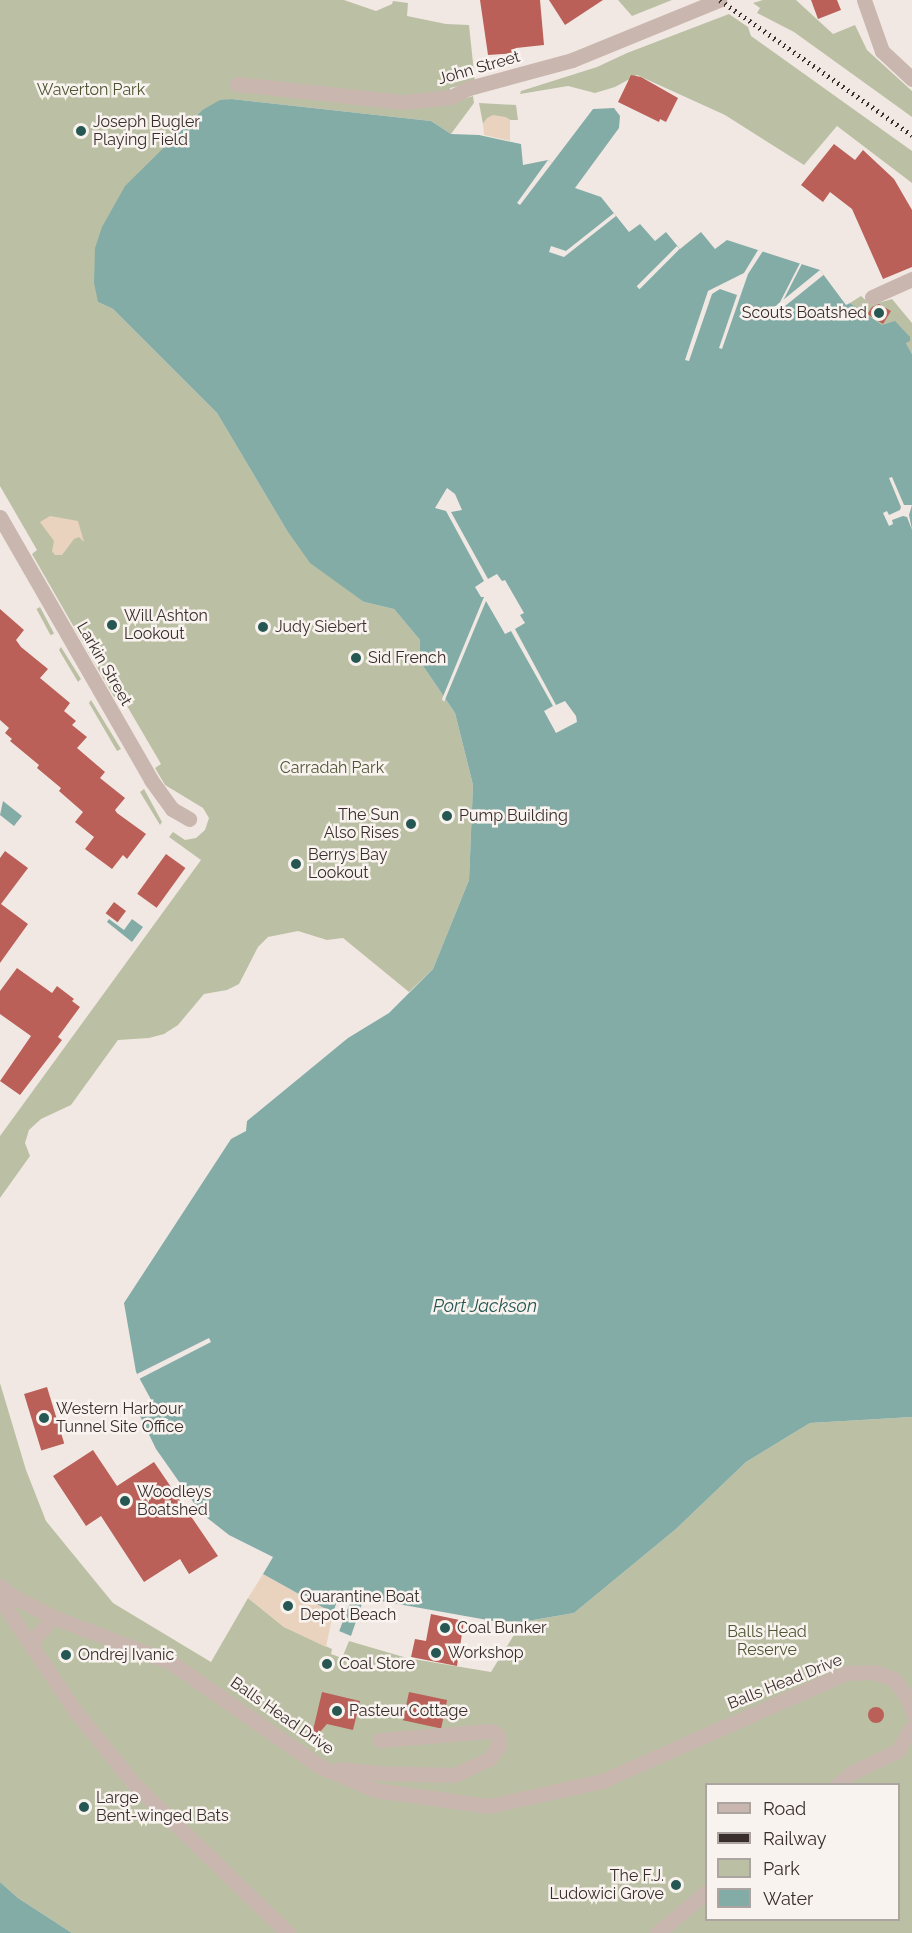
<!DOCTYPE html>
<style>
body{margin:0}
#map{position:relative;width:912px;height:1933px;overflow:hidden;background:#f2e8e3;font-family:Raleway,sans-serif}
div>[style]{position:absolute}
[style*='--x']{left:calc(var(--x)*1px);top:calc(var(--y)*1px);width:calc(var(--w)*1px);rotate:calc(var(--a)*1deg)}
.green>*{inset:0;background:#bbc0a4;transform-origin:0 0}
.sand>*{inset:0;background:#e9d3be}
.water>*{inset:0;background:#84aca7}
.pier>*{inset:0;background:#f2e8e3;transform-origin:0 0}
.building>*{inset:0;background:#ba6058;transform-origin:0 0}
.round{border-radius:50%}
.minor>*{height:15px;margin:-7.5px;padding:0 7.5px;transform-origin:7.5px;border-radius:7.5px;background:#c9b7af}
.rail>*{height:4.5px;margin-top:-2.25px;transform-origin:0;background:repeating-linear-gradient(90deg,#392e2c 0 1.5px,transparent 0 6px)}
.dots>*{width:16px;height:16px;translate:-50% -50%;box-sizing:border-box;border:3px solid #f9f3ef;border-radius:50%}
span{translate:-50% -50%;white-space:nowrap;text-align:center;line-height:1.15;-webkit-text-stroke:5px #f9f3ef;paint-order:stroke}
.street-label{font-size:16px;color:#392e2c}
.park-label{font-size:16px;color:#4e5533}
.poi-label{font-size:16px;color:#392e2c}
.left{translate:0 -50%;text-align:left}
.right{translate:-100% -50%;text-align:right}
.water-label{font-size:18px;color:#265752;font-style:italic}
.legend{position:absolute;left:705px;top:1783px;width:195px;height:138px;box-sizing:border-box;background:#f9f3ef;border:2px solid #aca4a1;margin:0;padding:8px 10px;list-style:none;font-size:18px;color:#392e2c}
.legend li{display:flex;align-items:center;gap:12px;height:30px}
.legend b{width:30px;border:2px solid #aca4a1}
</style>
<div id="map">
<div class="green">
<div style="clip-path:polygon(0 0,344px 0,376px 11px,392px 4px,393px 1px,408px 3px,407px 16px,446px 24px,469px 25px,475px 82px,450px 88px,451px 103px,473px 96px,474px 103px,451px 134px,431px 121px,232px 99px,220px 101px,202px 110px,180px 130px,98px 302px,113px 309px,217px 413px,286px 529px,364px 602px,394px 609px,420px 640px,419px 660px,455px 713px,473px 785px,469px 880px,433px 969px,409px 992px,343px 938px,327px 940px,298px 931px,268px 937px,258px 947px,239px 984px,227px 990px,204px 994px,178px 1025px,164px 1034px,149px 1038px,118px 1040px,71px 1105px,41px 1119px,29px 1130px,25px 1143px,30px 1156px,0 1198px,0 1136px,201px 860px,169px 837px,173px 832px,185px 840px,196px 838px,205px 830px,209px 818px,203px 808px,165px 785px,155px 768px,161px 764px,120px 694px,114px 697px,32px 554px,37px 550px,0 486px)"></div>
<div style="clip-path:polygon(618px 0,672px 0,632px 16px)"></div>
<div style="clip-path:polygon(763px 0,796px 0,833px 34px,855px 25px,867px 50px,912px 91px,912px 117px,794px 32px,757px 13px,760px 8px,753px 3px)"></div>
<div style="clip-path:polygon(729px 14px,748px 27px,751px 36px,912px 151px,912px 183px,837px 126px,804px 165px,725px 115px,637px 75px,615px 87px,595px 93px,568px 86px,520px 94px,521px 91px,597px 67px,627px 53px)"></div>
<div style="clip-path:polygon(479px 103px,516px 105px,518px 120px,510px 120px,505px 117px,488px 118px,483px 124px)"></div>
<div style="clip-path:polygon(861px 296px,871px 305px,892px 299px,912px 323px,912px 354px,906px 343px,850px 303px)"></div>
<div style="left:40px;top:607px;width:30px;height:4px;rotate:62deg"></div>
<div style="clip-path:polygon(61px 647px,81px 679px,78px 682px,59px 650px)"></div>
<div style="clip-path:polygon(91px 700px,121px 749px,117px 751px,89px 703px)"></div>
<div style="clip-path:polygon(144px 789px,162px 822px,160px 825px,140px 792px)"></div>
<div style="clip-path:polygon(evenodd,0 1383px,26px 1470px,46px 1521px,113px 1603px,211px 1662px,248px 1598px,284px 1627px,332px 1649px,331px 1654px,342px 1658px,349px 1641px,407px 1658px,491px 1672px,522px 1622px,574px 1613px,676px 1529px,746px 1462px,810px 1423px,912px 1417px,912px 1933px,72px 1933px,18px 1898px,0 1882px,0 1383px,706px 1784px,898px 1784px,898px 1920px,706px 1920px,706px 1784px)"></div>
</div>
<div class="sand">
<div style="clip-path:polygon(493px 115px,505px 117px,510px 120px,510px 141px,484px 135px,483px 124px,487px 118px)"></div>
<div style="clip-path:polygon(50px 516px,78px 521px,84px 542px,79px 537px,74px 539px,62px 555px,55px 555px,52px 551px,54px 541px,40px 522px)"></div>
<div style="clip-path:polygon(263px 1574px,333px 1613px,326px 1647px,284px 1627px,248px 1598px)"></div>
</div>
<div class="water">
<div style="clip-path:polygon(232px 99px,431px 121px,451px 134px,479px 135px,521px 144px,523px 165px,548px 160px,552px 163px,593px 109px,614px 108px,620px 116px,619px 128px,575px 188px,601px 197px,629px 232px,640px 224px,655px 241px,666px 232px,680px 249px,701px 232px,715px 249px,727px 240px,820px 270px,846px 305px,850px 303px,882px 325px,895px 321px,910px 337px,910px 341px,906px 343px,912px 354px,912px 1417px,810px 1423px,746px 1462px,676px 1529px,574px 1613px,510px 1624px,364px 1598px,351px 1636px,339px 1631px,351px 1597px,348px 1596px,337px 1602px,333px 1613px,263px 1574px,273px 1557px,229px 1535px,201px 1513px,156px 1449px,140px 1416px,155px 1407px,136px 1372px,124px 1303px,231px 1139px,246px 1131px,247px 1121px,348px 1038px,389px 1013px,433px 969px,469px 880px,473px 785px,455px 713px,419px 660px,420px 640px,394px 609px,364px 602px,310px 563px,286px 529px,217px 413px,113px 309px,98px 302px,94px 283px,95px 248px,102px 227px,125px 186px,202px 110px,220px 100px)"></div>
<div style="clip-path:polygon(3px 801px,22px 816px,14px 826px,0 815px)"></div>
<div style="clip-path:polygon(109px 919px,124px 930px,132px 919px,143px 927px,132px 942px,107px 922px)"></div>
<div style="clip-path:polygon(0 1882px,18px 1898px,72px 1933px,0 1933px)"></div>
</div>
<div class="pier">
<div style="clip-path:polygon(548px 160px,552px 163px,520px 205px,517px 203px)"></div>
<div style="clip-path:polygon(614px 213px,616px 216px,564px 257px,549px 252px,551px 246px,566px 251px)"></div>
<div style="left:677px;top:246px;width:4px;height:57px;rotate:45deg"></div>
<div style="clip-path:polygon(758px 250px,763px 251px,748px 274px,722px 349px,719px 348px,737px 295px,720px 289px,712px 294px,689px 361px,685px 360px,708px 291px,744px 273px)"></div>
<div style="left:800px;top:263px;width:2px;height:62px;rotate:27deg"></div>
<div style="left:820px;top:270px;width:6px;height:63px;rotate:51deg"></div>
<div style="clip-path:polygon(892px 477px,904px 505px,912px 505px,909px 515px,912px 530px,907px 517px,903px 516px,892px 520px,893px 524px,889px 526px,883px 513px,887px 511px,889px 515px,900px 510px,901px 507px,889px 478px)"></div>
<div style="clip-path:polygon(447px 488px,455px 494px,462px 510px,451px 512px,488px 579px,497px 574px,502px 581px,505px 580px,524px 613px,520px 615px,525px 623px,515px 629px,556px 705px,565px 701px,576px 716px,577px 722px,556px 733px,544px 711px,553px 706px,511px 631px,505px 634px,486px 601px,444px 702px,442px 699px,484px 597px,481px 597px,475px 587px,484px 581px,446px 511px,435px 508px)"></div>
<div style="clip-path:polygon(209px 1338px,211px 1342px,139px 1379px,137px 1374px)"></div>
<div style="clip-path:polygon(343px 1596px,352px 1597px,338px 1634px,336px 1630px,348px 1599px,341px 1601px,336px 1615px,332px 1616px,337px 1602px)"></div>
</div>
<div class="building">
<div style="clip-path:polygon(480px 0,540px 0,544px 45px,516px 48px,517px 53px,488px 55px)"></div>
<div style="clip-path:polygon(549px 0,603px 0,565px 25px)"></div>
<div style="clip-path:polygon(811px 0,837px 0,841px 10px,818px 19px)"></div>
<div style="clip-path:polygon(631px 75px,641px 77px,678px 98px,666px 122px,660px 119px,659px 122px,618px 102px)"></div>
<div style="clip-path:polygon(834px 144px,855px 160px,863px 150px,894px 179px,912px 210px,912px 267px,883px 279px,852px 209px,830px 192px,823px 202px,801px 185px)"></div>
<div style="clip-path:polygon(879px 304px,891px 311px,883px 324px,867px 314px,872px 307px)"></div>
<div style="clip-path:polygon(0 609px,24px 630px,16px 640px,21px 647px,48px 669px,40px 678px,70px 703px,64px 711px,76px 721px,72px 725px,87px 737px,77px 748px,105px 772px,100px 778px,125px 798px,115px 810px,117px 813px,146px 834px,127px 859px,123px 855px,112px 869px,85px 849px,94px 837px,75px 822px,83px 812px,59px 791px,61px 788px,37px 768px,39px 765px,10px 741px,12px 739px,5px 733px,9px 728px,0 720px)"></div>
<div style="clip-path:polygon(5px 851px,28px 868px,1px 904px,28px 924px,0 963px,0 858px)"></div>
<div style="left:166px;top:854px;width:24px;height:49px;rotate:36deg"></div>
<div style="left:114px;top:902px;width:15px;height:14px;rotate:37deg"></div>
<div style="clip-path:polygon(17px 968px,52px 993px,57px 986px,74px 999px,72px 1001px,80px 1007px,58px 1037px,62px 1040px,20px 1095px,0 1081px,31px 1036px,0 1014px,0 991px)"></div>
<div style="left:47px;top:1387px;width:59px;height:24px;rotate:73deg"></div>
<div style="clip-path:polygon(93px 1450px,117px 1486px,154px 1462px,218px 1556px,189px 1574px,180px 1559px,144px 1582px,101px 1516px,86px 1526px,53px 1476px)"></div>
<div style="clip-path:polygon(431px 1614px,464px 1621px,457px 1666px,411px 1657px,415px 1639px,426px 1641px)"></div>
<div style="clip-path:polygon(322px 1692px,360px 1701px,353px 1730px,327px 1724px,310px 1743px)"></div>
<div style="left:409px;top:1692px;width:39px;height:29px;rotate:12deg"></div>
<div class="round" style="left:868px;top:1707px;width:16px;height:16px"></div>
</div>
<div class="minor">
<div style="--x:864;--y:0;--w:54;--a:70.6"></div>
<div style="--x:882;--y:51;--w:41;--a:43"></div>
<div style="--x:237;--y:84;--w:167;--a:6.2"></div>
<div style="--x:403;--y:102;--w:48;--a:-5.9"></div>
<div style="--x:451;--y:97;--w:20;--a:-27"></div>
<div style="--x:469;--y:88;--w:107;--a:-15.2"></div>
<div style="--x:572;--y:60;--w:159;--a:-22.2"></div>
<div style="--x:872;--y:297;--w:44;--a:-24.2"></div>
<div style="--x:0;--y:517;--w:303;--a:60.1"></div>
<div style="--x:151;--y:780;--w:36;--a:54"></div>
<div style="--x:172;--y:809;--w:20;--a:30"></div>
<div style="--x:0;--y:1586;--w:16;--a:40"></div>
<div style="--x:12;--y:1596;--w:46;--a:27.1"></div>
<div style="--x:53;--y:1617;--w:125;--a:21"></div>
<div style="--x:170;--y:1662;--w:184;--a:34.8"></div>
<div style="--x:321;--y:1767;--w:59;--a:23.1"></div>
<div style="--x:375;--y:1790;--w:115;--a:8"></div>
<div style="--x:489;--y:1806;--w:116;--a:-12.5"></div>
<div style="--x:602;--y:1781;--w:267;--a:-23.9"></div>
<div style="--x:846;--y:1673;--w:27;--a:-2"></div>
<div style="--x:873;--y:1672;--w:22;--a:18"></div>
<div style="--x:894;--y:1679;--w:30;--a:56"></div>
<div style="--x:911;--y:1704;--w:9;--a:84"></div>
<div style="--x:0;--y:1599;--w:136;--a:56.1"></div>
<div style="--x:76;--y:1712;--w:92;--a:51.1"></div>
<div style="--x:134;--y:1784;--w:214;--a:44.1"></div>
<div style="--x:31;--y:1643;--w:34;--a:-50"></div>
<div style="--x:339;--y:1769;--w:36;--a:6"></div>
<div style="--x:375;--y:1773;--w:79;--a:1.5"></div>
<div style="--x:454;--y:1775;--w:38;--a:-25"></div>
<div style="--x:489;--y:1759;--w:17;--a:-54"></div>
<div style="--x:499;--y:1745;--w:10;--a:-96"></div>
<div style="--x:498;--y:1735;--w:8;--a:-150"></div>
<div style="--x:491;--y:1731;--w:112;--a:175.4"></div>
<div style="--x:838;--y:1784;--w:19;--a:-39"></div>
<div style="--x:853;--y:1772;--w:49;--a:-25.5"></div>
<div style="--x:897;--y:1751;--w:28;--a:-58"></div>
<div style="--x:657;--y:1933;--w:64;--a:-39.9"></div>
</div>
<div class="rail">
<div style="--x:720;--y:0;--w:235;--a:35.1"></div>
</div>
<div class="dots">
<div style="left:81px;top:131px;background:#265752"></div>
<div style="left:879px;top:313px;background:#265752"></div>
<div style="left:112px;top:625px;background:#265752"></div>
<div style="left:263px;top:627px;background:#265752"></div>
<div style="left:356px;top:658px;background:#265752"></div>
<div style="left:447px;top:816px;background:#265752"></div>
<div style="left:411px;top:824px;background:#265752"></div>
<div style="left:296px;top:864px;background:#265752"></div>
<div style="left:44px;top:1418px;background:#265752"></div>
<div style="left:125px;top:1501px;background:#265752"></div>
<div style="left:288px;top:1606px;background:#265752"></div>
<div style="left:445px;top:1628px;background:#265752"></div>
<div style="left:436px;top:1653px;background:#265752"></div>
<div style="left:66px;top:1655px;background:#265752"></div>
<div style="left:327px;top:1664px;background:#265752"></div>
<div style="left:337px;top:1711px;background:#265752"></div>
<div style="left:84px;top:1807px;background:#265752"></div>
<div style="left:676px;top:1885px;background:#265752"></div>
</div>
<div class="street-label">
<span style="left:479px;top:68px;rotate:-16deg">John Street</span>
<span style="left:104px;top:664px;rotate:60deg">Larkin Street</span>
<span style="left:785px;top:1682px;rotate:-22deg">Balls Head Drive</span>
<span style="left:282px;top:1716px;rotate:35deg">Balls Head Drive</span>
</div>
<div class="park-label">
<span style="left:91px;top:90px">Waverton Park</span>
<span style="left:332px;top:768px">Carradah Park</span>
<span style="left:767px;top:1641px">Balls Head<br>Reserve</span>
</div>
<div class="poi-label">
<span class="left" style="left:93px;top:131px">Joseph Bugler<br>Playing Field</span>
<span class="right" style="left:867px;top:313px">Scouts Boatshed</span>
<span class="left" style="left:124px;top:625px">Will Ashton<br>Lookout</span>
<span class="left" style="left:275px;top:627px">Judy Siebert</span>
<span class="left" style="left:368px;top:658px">Sid French</span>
<span class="right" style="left:399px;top:824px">The Sun<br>Also Rises</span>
<span class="left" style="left:459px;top:816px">Pump Building</span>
<span class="left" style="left:308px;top:864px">Berrys Bay<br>Lookout</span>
<span class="left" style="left:56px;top:1418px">Western Harbour<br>Tunnel Site Office</span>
<span class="left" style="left:137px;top:1501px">Woodleys<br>Boatshed</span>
<span class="left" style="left:300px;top:1606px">Quarantine Boat<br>Depot Beach</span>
<span class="left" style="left:457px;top:1628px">Coal Bunker</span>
<span class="left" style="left:448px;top:1653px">Workshop</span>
<span class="left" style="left:78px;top:1655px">Ondrej Ivanic</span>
<span class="left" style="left:339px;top:1664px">Coal Store</span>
<span class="left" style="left:349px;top:1711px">Pasteur Cottage</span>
<span class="left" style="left:96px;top:1807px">Large<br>Bent-winged Bats</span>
<span class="right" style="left:664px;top:1885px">The F.J.<br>Ludowici Grove</span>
</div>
<div class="water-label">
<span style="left:485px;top:1306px">Port Jackson</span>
</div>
<ul class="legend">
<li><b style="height:8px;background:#c9b7af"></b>Road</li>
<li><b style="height:8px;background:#392e2c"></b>Railway</li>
<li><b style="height:16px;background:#bbc0a4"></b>Park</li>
<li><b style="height:16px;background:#84aca7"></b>Water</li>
</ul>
</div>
